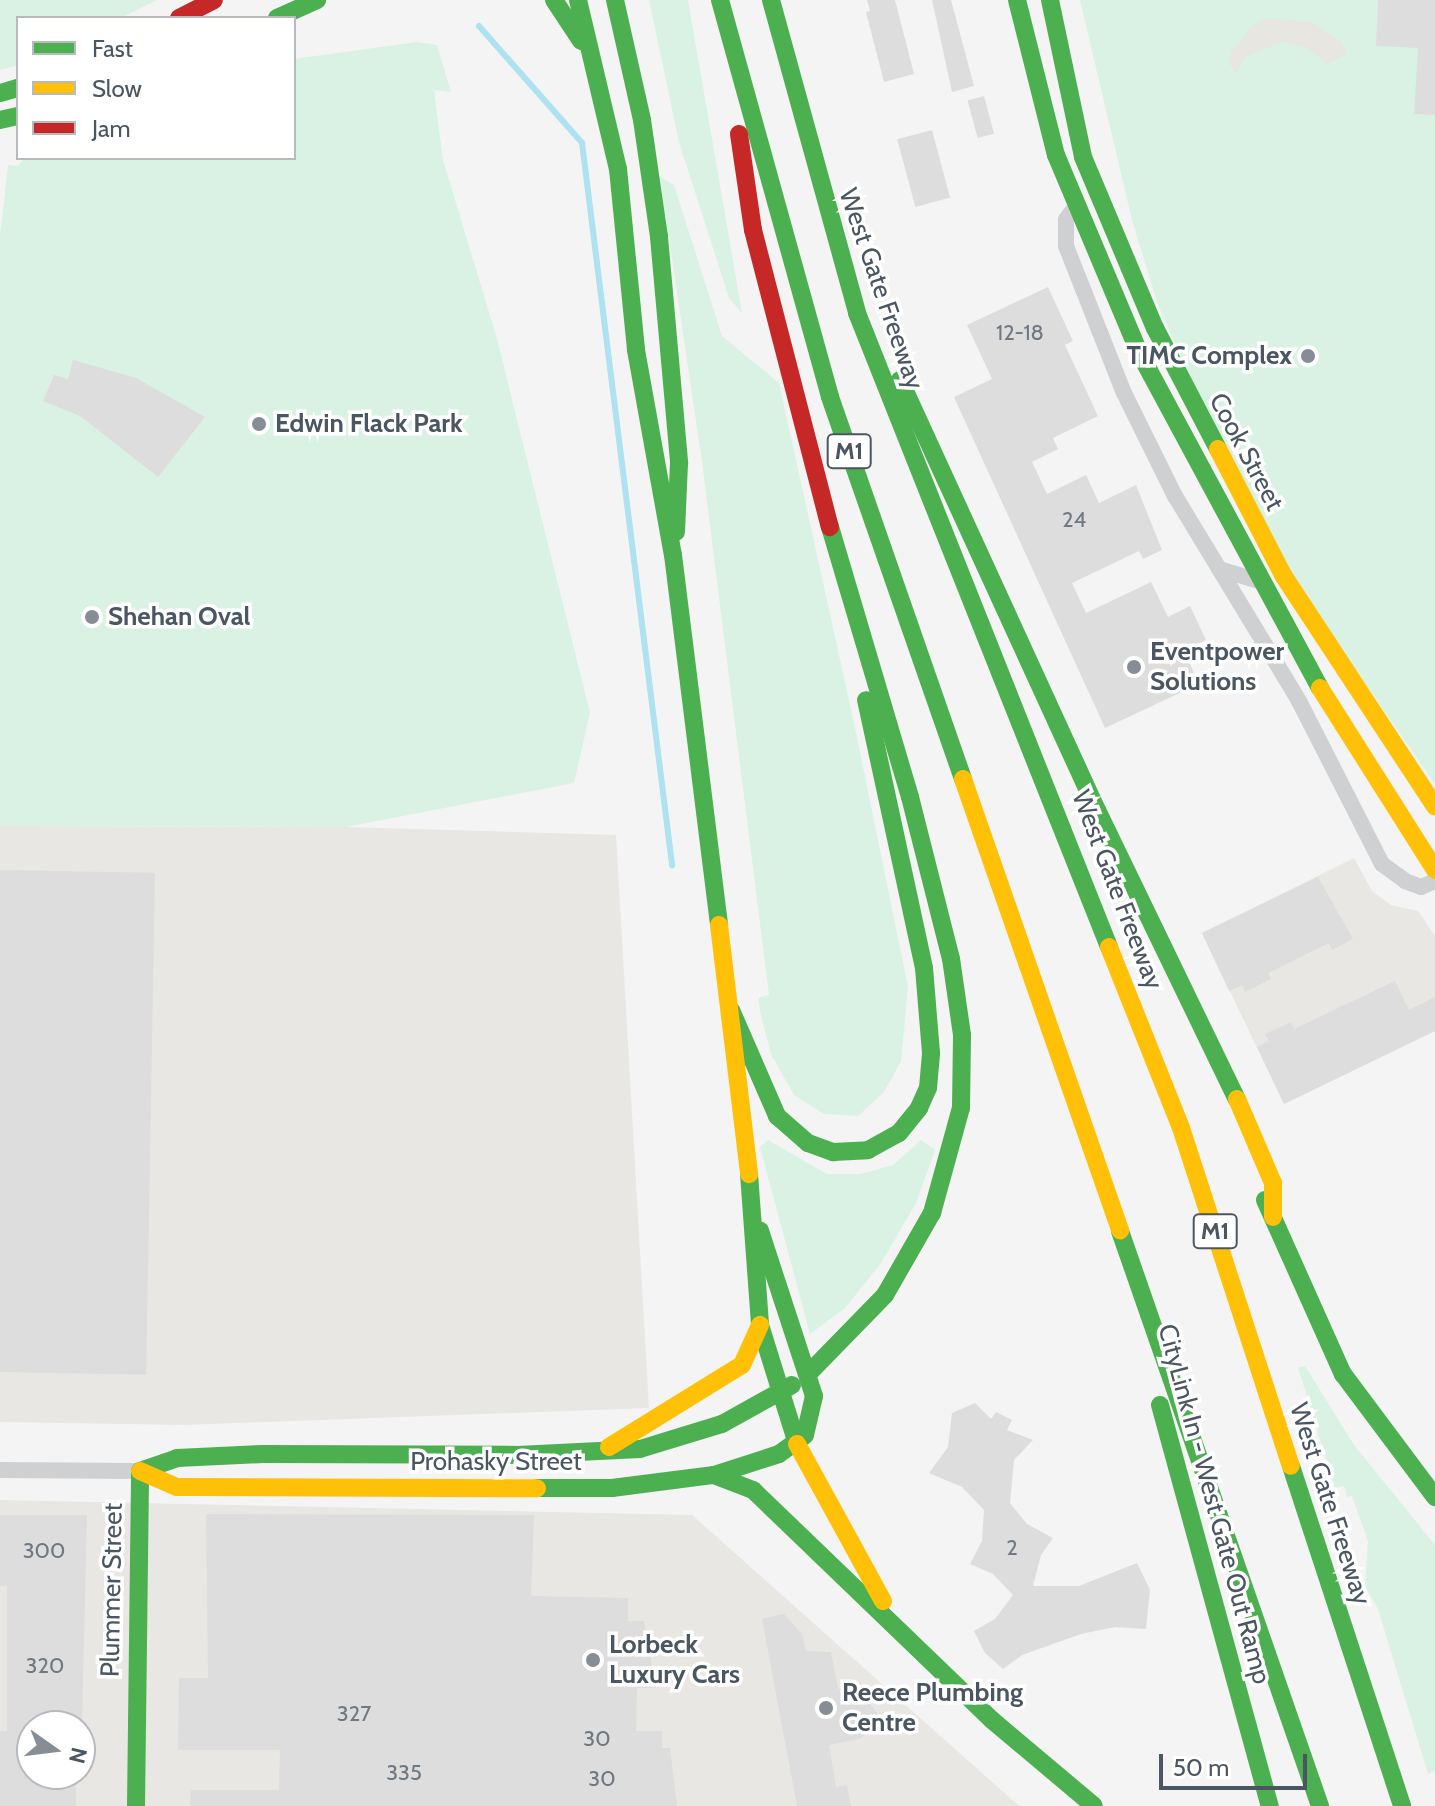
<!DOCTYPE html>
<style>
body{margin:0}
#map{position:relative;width:1435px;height:1806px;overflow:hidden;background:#f4f4f4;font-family:Cabin,sans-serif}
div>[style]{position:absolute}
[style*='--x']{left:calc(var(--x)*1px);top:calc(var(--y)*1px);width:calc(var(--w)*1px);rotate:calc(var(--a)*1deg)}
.commercial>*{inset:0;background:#e8e7e3}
.green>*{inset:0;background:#d9f2e3}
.sand>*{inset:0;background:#e7e6e1}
.stream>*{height:6px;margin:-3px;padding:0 3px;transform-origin:3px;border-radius:3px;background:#aee2f0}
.building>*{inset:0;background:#ddddde;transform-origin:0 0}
.street>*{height:16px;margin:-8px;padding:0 8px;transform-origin:8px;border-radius:8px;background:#ced0d2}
.fast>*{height:18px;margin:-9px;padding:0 9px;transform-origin:9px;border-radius:9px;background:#4caf50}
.slow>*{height:18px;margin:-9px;padding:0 9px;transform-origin:9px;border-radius:9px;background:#ffc107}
.jam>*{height:18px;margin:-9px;padding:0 9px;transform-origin:9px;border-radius:9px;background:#c62828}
.dots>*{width:22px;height:22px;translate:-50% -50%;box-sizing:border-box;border:4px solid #fff;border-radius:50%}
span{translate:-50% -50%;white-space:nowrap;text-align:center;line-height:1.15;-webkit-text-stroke:7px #fff;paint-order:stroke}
.number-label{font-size:22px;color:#707881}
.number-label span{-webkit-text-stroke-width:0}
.shield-label span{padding:2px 6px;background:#fff;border:2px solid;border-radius:6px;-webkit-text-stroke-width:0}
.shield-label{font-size:24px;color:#4a5661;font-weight:700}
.street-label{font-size:26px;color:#4a5661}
.poi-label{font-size:26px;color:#4a5661;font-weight:700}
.right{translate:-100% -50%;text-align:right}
.left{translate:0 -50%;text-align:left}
.legend{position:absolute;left:16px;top:16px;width:280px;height:144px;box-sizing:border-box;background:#fff;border:2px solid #b7bbc0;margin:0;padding:10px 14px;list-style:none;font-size:24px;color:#4a5661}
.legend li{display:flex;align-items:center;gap:16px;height:40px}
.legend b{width:40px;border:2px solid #b7bbc0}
.north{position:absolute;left:16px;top:1710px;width:80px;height:80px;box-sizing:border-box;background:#fff;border:2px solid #b7bbc0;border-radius:50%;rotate:104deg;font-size:22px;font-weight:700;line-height:32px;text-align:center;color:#4a5661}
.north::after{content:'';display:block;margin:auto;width:28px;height:36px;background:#868d94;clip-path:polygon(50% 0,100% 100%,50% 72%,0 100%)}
.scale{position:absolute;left:1159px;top:1754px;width:148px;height:36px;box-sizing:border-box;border:4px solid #4a5661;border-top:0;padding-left:10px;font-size:24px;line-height:28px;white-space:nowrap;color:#4a5661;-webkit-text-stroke:6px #fff;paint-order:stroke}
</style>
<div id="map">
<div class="commercial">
<div style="clip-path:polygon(0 826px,346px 827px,616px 835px,649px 1408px,184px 1425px,0 1422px)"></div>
<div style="clip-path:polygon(1354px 858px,1372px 891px,1391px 905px,1418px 911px,1435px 936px,1435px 1031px,1284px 1104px,1202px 933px)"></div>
<div style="clip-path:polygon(evenodd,0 1500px,692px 1515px,1019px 1806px,0 1806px,0 1500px,32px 1726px,80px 1726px,80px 1774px,32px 1774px,32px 1726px)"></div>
</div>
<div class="green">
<div style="clip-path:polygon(0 0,157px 0,121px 18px,18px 18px,18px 65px,0 70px)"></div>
<div style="clip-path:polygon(649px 0,688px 0,742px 313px,729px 298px,679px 142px)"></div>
<div style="clip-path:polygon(1080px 0,1435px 0,1435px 784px,1273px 550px,1204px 408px,1158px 305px,1132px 220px)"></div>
<div style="clip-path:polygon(417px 42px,437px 45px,451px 92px,434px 90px,443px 160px,497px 339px,590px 713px,574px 783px,346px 827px,0 826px,0 236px,8px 165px,18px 166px,25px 158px,294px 158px,294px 59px)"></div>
<div style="clip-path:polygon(660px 177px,674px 185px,722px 336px,779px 383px,854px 723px,908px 987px,901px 1061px,884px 1092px,858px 1116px,824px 1114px,794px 1095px,771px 1054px,760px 1011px,758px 998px,769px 995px,702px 462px)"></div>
<div style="clip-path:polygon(768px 1140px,827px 1174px,860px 1174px,893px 1165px,921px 1140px,935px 1150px,916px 1203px,881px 1263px,845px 1308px,810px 1334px,760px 1147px)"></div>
<div style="clip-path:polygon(1305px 1366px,1354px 1445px,1435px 1545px,1435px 1771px,1428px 1774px,1378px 1609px,1365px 1586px,1368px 1541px,1352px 1496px,1347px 1497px,1344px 1486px,1335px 1488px,1298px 1367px)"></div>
</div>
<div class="sand">
<div style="clip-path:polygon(1268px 18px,1311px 22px,1339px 40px,1348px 54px,1327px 64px,1309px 49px,1282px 42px,1245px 57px,1236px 73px,1228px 62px,1232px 51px,1255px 23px)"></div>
</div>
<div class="stream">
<div style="--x:479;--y:26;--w:156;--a:48.6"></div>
<div style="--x:582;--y:143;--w:728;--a:82.89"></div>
</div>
<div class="building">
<div style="clip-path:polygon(867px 0,895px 0,914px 74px,884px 82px,866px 12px,870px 11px)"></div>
<div style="clip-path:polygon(932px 0,951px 0,974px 86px,952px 92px)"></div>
<div style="clip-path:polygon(1378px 0,1435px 0,1435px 115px,1414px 114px,1418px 48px,1376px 46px)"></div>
<div style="left:984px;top:96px;width:39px;height:17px;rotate:75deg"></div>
<div style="left:932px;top:130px;width:70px;height:36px;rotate:75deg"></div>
<div style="clip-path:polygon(1048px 287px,1073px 341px,1065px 345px,1098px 416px,1053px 438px,1058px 449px,1032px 462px,1047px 494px,1086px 475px,1099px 503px,1136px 485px,1162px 550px,1143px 559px,1139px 551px,1072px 583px,1086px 613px,1151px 582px,1168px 617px,1190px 606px,1206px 640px,1184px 651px,1199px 684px,1105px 728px,954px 397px,992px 379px,967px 325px)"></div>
<div style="clip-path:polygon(73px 360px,136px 378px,205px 417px,158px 477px,80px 416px,43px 401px,54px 375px,68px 379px)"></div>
<div style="left:0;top:870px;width:155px;height:502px;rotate:1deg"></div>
<div style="clip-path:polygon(1318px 877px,1353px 939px,1332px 950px,1329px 943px,1268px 973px,1271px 979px,1245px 992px,1242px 985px,1229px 991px,1202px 933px)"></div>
<div style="clip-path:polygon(1395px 981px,1409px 1010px,1435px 997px,1435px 1031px,1284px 1104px,1257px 1047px,1269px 1041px,1265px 1034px,1291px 1022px,1294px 1029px)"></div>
<div style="clip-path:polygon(975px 1403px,991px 1419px,996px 1412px,1012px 1420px,1007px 1430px,1033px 1440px,1014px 1460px,1010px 1503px,1027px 1524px,1053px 1538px,1041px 1555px,1033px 1586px,1079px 1586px,1137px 1563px,1150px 1590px,1146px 1629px,1115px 1627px,1081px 1634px,1022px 1655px,1003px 1669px,985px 1653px,974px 1631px,995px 1619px,1013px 1595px,993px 1574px,970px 1564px,982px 1541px,984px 1510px,962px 1487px,929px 1473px,948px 1447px,952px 1413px)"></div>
<div style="clip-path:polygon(206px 1514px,534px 1515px,531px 1596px,628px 1598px,628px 1621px,644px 1621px,656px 1688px,637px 1688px,636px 1731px,662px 1731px,662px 1748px,670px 1748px,677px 1806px,190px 1806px,191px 1790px,279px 1790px,280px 1750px,178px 1750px,179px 1678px,208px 1678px)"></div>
<div style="clip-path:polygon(0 1515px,87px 1515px,82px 1726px,32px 1726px,32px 1774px,76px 1774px,76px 1806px,0 1806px,0 1731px,7px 1731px,7px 1586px,0 1586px)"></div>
<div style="clip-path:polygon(784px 1614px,802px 1634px,806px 1651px,831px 1652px,838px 1689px,855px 1685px,884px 1722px,859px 1739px,829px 1745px,836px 1787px,847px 1785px,851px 1806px,797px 1806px,762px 1619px)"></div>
</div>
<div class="street">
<div style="--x:1076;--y:206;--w:17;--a:126"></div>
<div style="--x:1066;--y:220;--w:26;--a:90"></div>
<div style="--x:1066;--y:246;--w:158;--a:68.5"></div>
<div style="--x:1124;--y:393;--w:115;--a:63.7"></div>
<div style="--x:1175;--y:496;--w:240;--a:58.8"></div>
<div style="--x:1299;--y:701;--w:183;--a:63"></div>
<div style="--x:1382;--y:864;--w:29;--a:36"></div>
<div style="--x:1405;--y:881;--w:17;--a:21"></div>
<div style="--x:1421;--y:887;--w:15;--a:-23"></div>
<div style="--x:1219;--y:569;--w:42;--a:16.7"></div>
<div style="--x:0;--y:1470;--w:140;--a:0.4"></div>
</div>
<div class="fast">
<div style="--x:554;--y:0;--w:49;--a:56.6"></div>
<div style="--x:578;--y:0;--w:174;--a:76.7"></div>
<div style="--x:618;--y:169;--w:182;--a:84.3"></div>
<div style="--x:636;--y:350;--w:208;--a:79.8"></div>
<div style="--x:673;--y:555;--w:373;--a:82.9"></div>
<div style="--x:615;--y:0;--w:123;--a:77.3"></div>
<div style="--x:642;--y:120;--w:118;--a:81.7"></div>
<div style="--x:659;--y:237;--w:227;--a:84.9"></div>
<div style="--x:679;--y:463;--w:69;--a:92.5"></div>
<div style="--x:720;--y:0;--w:412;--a:74.5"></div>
<div style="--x:830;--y:397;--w:404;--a:70.8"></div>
<div style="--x:771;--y:0;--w:325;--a:74.6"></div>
<div style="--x:857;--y:313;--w:682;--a:68.32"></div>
<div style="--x:1017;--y:0;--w:160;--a:75.9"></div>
<div style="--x:1056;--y:155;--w:214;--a:67.2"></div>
<div style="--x:1139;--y:352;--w:382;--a:61.7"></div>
<div style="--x:1050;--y:0;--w:160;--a:78.1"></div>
<div style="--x:1083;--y:157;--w:186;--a:67.2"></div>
<div style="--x:1155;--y:328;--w:136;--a:62.5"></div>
<div style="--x:277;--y:18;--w:44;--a:-24.2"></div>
<div style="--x:0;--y:93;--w:19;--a:-16"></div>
<div style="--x:0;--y:120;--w:18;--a:-13"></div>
<div style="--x:900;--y:380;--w:473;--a:65.4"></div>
<div style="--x:1097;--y:810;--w:321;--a:64.2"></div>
<div style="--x:731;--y:1010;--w:116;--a:66.5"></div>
<div style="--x:777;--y:1116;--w:41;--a:41.1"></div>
<div style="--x:808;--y:1143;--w:27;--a:20"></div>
<div style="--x:833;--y:1152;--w:35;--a:-3"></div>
<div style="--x:868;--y:1150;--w:35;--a:-29"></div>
<div style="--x:899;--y:1133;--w:32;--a:-51"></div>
<div style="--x:919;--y:1108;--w:22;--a:-66"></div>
<div style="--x:928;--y:1088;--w:35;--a:-85"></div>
<div style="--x:931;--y:1053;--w:85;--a:-94.7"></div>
<div style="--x:924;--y:968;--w:274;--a:-102.2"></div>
<div style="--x:749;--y:1174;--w:151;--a:85.8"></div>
<div style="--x:760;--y:1325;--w:125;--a:72.7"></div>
<div style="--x:1265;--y:1200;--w:191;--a:65.9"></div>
<div style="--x:1343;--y:1374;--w:154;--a:53.2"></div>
<div style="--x:1120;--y:1231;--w:609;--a:70.82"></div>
<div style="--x:808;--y:1374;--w:110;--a:-45.7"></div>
<div style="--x:885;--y:1295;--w:95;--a:-60.2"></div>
<div style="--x:932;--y:1213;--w:109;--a:-74.6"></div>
<div style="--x:961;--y:1108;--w:73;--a:-89.2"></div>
<div style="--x:962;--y:1035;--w:77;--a:-98.2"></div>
<div style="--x:951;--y:959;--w:167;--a:-104.2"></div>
<div style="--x:910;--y:797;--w:282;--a:-106.5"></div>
<div style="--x:1160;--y:1405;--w:416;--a:74.7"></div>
<div style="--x:1291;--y:1466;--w:358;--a:71.9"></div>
<div style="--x:140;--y:1471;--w:39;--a:-19"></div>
<div style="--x:177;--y:1458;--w:86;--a:-2.7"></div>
<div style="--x:263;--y:1454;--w:255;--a:0.2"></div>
<div style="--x:518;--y:1455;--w:122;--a:-2.8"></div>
<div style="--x:640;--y:1449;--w:86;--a:-17"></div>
<div style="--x:722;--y:1424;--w:80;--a:-29.1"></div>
<div style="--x:714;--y:1475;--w:42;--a:21"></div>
<div style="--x:753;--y:1490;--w:332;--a:43.9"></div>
<div style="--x:992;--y:1720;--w:133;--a:40.1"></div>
<div style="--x:537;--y:1488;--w:75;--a:0"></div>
<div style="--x:612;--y:1488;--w:103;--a:-7.3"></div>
<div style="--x:714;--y:1475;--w:68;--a:-17.9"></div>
<div style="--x:779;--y:1454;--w:32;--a:-36"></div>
<div style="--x:805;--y:1435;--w:40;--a:-77"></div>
<div style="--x:814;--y:1396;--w:174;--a:-108.1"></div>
<div style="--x:136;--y:1806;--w:335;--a:-89.3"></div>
</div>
<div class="slow">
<div style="--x:1218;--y:449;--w:142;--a:62.7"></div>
<div style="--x:1283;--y:575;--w:277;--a:56.7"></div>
<div style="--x:1320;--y:688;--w:215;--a:57.7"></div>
<div style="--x:963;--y:779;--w:478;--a:70.8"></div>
<div style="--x:719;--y:925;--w:251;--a:83.1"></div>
<div style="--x:1109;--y:947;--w:195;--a:68.3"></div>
<div style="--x:1181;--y:1128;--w:355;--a:72"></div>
<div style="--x:1237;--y:1099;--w:91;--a:66.8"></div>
<div style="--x:1273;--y:1183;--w:34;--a:90"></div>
<div style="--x:797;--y:1444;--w:179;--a:61.3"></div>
<div style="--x:609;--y:1447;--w:156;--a:-31.7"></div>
<div style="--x:742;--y:1365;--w:44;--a:-65.8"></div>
<div style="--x:140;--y:1471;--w:40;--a:23.4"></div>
<div style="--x:177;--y:1487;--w:360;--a:0.2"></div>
</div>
<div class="jam">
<div style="--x:179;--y:18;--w:39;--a:-27"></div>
<div style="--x:739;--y:134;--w:97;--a:81.7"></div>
<div style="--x:753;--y:230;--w:307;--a:75.5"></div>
</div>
<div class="dots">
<div style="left:1308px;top:356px;background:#868d94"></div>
<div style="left:259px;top:424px;background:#868d94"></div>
<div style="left:92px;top:617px;background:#868d94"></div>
<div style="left:1134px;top:667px;background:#868d94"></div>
<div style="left:593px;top:1660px;background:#868d94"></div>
<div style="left:826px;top:1708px;background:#868d94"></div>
</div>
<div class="number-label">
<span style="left:1020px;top:333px">12-18</span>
<span style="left:1074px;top:520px">24</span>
<span style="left:1012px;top:1548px">2</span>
<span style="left:44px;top:1551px">300</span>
<span style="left:45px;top:1666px">320</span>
<span style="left:354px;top:1714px">327</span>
<span style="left:597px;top:1739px">30</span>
<span style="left:404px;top:1773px">335</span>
<span style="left:602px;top:1779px">30</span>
</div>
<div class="shield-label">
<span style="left:849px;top:451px">M1</span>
<span style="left:1215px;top:1231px">M1</span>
</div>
<div class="street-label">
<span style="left:881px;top:289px;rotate:71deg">West Gate Freeway</span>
<span style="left:1246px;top:452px;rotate:62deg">Cook Street</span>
<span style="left:1117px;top:890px;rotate:69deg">West Gate Freeway</span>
<span style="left:496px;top:1462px">Prohasky Street</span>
<span style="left:1214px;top:1504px;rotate:75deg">CityLink In - West Gate Out Ramp</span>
<span style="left:1330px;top:1504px;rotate:72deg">West Gate Freeway</span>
<span style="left:112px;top:1590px;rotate:-89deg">Plummer Street</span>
</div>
<div class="poi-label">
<span class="right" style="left:1292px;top:356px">TIMC Complex</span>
<span class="left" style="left:275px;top:424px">Edwin Flack Park</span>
<span class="left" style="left:108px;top:617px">Shehan Oval</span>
<span class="left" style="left:1150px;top:667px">Eventpower<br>Solutions</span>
<span class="left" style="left:609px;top:1660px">Lorbeck<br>Luxury Cars</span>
<span class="left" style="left:842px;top:1708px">Reece Plumbing<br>Centre</span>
</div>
<ul class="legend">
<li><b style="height:10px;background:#4caf50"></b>Fast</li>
<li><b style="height:10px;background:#ffc107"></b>Slow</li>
<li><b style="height:10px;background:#c62828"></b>Jam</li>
</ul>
<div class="north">N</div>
<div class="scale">50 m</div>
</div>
